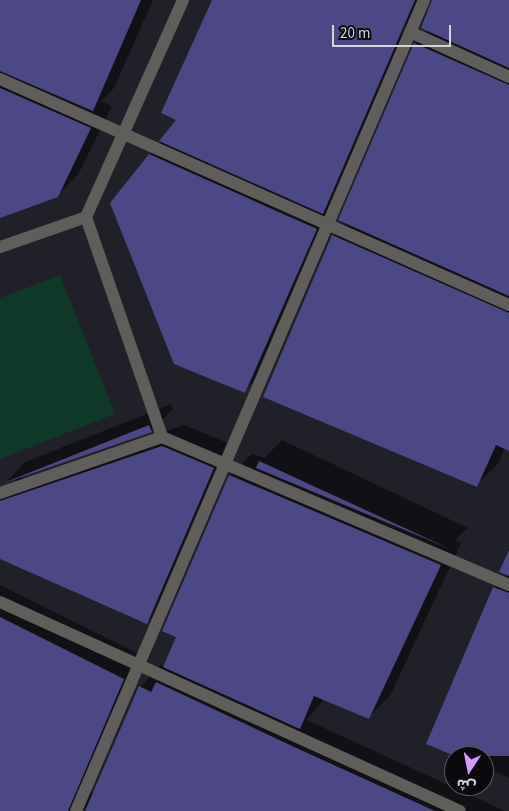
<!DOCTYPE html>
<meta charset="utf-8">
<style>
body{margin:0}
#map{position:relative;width:509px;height:811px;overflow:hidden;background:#202029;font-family:"Source Sans 3","Noto Sans Arabic",sans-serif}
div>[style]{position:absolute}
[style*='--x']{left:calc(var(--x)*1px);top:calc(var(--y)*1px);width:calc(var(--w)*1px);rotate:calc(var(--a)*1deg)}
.green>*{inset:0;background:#103829}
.shadow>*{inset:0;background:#0007}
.building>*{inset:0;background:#4c4885}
.minor>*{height:12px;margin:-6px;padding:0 6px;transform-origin:6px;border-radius:6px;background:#605e5a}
span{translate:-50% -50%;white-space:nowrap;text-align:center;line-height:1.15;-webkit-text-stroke:5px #0a0a0e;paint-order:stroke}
.north{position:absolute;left:444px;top:746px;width:50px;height:50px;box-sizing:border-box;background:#0a0a0e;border:1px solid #5a5a5f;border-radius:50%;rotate:191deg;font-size:14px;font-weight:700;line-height:20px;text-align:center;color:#d3d3d9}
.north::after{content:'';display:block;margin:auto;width:18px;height:22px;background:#d39cfd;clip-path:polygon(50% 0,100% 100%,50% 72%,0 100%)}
.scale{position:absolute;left:332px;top:25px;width:119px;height:22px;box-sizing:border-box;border:2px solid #d3d3d9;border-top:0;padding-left:6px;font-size:15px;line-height:18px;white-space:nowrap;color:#d3d3d9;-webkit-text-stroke:4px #0a0a0e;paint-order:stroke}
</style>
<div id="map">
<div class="green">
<div style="clip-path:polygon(60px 275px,115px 414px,0 459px,0 298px)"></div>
</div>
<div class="shadow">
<div style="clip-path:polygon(0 0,153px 0,114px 88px,101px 101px,112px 106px,79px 173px,57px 196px,0 217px)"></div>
<div style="clip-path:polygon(213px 0,427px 0,266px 369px,244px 391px,150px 155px,178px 119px)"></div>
<div style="clip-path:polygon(432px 0,509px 0,509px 450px,505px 448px,498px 464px,476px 485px,333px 236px,346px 223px,415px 44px,429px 30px)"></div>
<div style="clip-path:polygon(171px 404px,173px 409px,151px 431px,7px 481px,25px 462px)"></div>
<div style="clip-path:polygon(184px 425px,235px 446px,169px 601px,147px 622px,0 557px,0 497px,18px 478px,25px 479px)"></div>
<div style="clip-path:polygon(282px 440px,468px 528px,455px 540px,461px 543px,390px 696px,368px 718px,324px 699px,307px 720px,505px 811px,0 811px,0 585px,145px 657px,90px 785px,93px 795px,140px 687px,161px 665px,164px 666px,178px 636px,164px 630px,230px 475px,252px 454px,264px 458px)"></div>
<div style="clip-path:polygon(509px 573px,509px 778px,484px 767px,484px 756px,458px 756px,494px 588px)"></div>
</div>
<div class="building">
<div style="clip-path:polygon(0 0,141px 0,93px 111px,0 71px)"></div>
<div style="clip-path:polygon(212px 0,415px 0,323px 214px,159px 141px,176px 120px,161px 113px)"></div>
<div style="clip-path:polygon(432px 0,509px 0,509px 68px,421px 28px)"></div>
<div style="clip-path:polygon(414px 43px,509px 85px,509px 296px,338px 220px)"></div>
<div style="clip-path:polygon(0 88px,91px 128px,58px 197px,0 218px)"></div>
<div style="clip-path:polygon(149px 154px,317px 229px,245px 393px,174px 364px,110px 203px)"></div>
<div style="clip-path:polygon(332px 235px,509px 313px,509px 451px,496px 445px,477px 487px,263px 397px)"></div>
<div style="clip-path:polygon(149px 425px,152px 432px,1px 484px)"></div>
<div style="clip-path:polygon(162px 446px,214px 468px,147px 624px,0 559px,0 501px)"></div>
<div style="clip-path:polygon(259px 461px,448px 548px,256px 468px)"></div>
<div style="clip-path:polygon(229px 475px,441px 565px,369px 719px,314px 696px,300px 729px,163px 667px,176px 637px,162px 631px)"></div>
<div style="clip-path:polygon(509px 550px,509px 576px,499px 572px)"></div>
<div style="clip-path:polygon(493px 587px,509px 593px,509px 756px,455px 756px,426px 744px)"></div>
<div style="clip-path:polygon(0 617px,124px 679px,68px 811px,0 811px)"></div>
<div style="clip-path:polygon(156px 682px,292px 746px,435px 811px,85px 811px,139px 686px,151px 692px)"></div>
</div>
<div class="minor">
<div style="--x:410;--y:32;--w:109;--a:24.4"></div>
<div style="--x:0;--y:79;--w:557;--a:23.94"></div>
<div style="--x:86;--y:217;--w:238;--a:-65.9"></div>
<div style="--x:0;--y:247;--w:91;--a:-19.2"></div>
<div style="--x:86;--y:217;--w:233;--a:70.9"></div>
<div style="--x:0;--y:493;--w:171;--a:-19.1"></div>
<div style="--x:162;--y:437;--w:377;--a:23.1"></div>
<div style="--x:0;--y:602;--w:505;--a:24.43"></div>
<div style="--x:76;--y:811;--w:883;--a:-66.78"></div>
</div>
<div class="north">ش</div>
<div class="scale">20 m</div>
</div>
